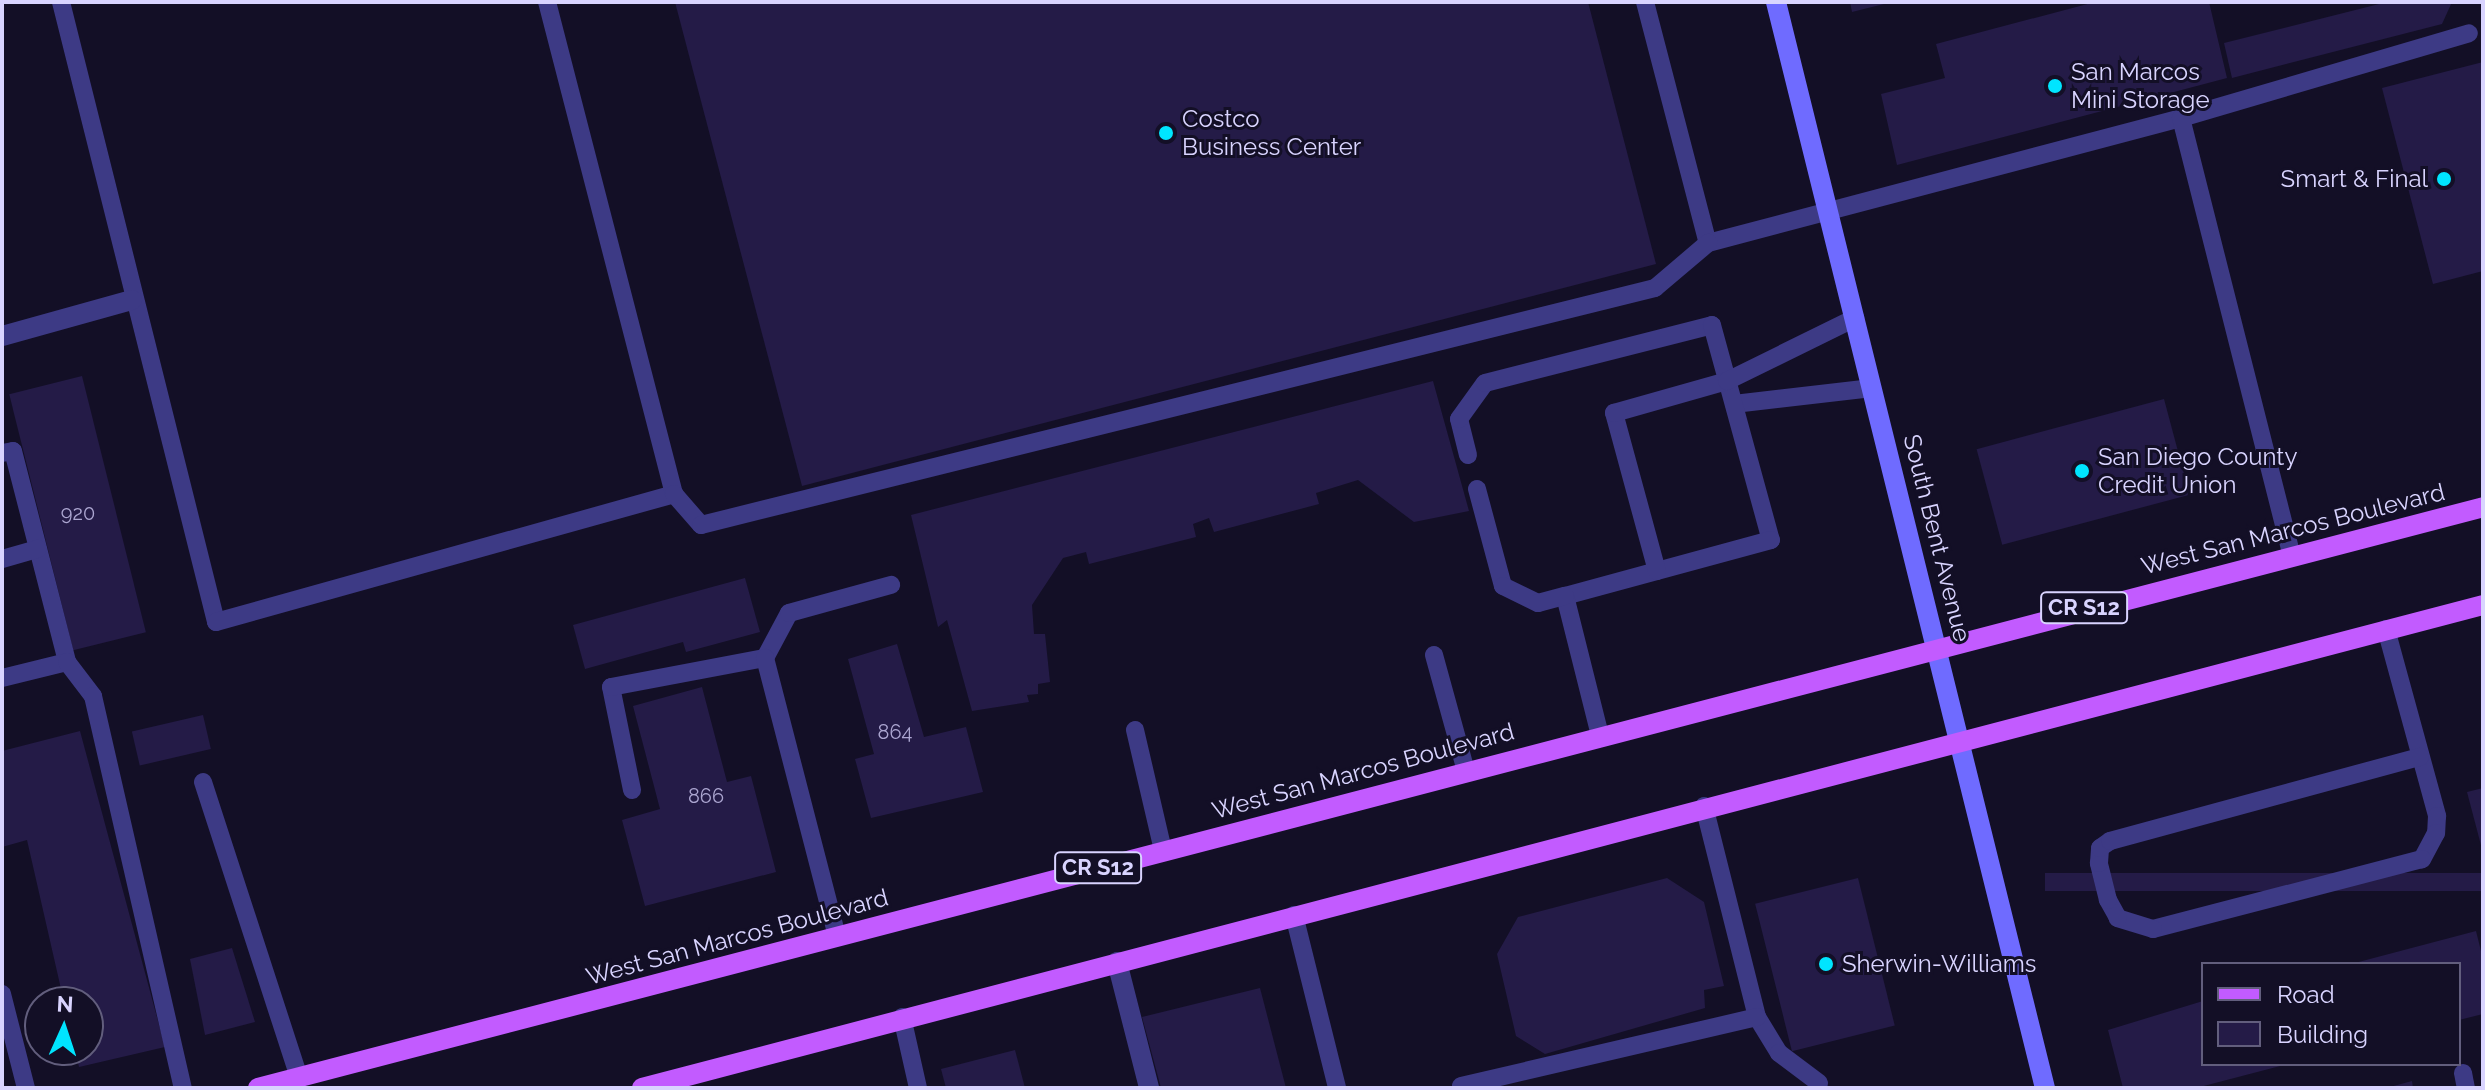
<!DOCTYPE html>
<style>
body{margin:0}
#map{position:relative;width:2485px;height:1090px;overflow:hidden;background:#130f26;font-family:Raleway,sans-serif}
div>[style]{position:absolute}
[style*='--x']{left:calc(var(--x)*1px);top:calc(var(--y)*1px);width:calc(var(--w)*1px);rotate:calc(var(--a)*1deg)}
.building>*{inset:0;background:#241b47;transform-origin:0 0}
.lane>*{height:18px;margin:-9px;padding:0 9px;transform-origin:9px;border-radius:9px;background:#3d3a85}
.street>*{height:20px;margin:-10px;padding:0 10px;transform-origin:10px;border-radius:10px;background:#3d3a85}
.secondary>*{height:20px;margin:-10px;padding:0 10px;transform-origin:10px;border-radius:10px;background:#6f6bff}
.primary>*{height:20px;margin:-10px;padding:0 10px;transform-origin:10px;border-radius:10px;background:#c25bff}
.dots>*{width:22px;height:22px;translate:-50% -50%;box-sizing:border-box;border:4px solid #130f26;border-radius:50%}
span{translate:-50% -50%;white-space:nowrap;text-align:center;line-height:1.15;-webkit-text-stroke:6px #130f26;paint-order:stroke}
.number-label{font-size:20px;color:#aca6d1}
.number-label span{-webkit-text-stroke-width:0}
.shield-label span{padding:2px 6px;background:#130f26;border:2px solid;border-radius:6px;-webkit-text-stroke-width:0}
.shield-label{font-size:22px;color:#d9d4ff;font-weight:700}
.poi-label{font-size:24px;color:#d9d4ff}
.left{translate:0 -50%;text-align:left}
.right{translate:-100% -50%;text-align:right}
.street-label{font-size:24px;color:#d9d4ff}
.frame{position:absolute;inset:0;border:4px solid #d9d4ff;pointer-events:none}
.legend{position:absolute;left:2201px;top:962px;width:260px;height:104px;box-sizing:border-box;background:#130f26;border:2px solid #625e7d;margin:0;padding:10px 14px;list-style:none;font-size:24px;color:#d9d4ff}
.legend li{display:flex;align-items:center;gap:16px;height:40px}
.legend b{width:40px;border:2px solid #625e7d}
.north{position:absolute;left:24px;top:986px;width:80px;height:80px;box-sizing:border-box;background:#130f26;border:2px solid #625e7d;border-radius:50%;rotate:3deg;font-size:22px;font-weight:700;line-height:32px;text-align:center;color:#d9d4ff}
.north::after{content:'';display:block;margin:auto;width:28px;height:36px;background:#00e5ff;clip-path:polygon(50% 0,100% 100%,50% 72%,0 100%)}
</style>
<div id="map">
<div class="building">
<div style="clip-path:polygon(675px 2px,1588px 2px,1656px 264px,802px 486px)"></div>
<div style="clip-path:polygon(1850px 2px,1888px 2px,1888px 3px,1852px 12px)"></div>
<div style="clip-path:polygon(2095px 2px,2209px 2px,2227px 78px,1897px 165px,1881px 94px,1945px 78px,1936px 44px)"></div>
<div style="clip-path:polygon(2387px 2px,2452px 2px,2442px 24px,2232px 78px,2224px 43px)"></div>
<div style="clip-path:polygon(2483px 62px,2483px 271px,2433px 284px,2382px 88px)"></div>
<div style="left:82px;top:376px;width:264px;height:75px;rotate:76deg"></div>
<div style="clip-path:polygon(1433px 381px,1469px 511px,1414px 522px,1358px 480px,1316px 493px,1319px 504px,1214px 532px,1209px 518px,1193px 524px,1196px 537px,1089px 564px,1086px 552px,1063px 558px,1032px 605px,1034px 634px,1045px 634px,1050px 682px,1038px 684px,1038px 694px,1027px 695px,1029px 702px,972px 711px,947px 620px,938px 627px,911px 515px)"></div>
<div style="left:2164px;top:399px;width:99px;height:194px;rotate:75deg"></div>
<div style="clip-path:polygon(745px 578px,760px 632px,686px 652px,683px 642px,585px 669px,573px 625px)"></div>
<div style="clip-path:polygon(897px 644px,924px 737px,966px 727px,983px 792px,871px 818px,855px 759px,874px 754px,848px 659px)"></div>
<div style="clip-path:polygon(702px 687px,727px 782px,751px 776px,776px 872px,645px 906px,622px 820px,660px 809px,633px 706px)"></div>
<div style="left:203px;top:715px;width:35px;height:73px;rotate:77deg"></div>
<div style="clip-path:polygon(80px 731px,165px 1047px,79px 1067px,75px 1050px,88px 1050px,88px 1002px,64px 1002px,27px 840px,2px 847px,2px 751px)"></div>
<div style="clip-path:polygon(2483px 788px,2483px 849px,2482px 849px,2467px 792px)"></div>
<div style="left:2483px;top:873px;width:18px;height:438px;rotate:90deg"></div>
<div style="clip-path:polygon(1667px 878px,1704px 902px,1724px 986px,1704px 990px,1705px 1008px,1545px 1054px,1516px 1036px,1497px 954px,1518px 917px)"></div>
<div style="left:1858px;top:878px;width:152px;height:106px;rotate:76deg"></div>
<div style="clip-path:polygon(2476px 931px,2483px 959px,2483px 1014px,2459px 1020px,2459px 964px,2351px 964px)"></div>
<div style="clip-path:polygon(232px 948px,255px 1022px,205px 1035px,190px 959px)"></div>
<div style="clip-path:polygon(1260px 988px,1286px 1088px,1161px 1088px,1142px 1017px)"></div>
<div style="clip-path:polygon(2203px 1001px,2203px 1064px,2284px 1065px,2196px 1088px,2123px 1088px,2108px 1030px)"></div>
<div style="clip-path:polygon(1015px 1050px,1025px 1088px,946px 1088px,941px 1069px)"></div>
<div style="clip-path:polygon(2412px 1081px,2413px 1088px,2390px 1088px,2390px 1087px)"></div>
</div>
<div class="lane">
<div style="--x:61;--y:2;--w:639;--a:75.96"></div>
<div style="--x:216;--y:622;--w:476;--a:-15.6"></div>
<div style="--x:674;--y:494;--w:508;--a:-104.47"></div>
<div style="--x:1645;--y:2;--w:249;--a:75.4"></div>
<div style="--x:1708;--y:243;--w:489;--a:-14.8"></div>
<div style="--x:2181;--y:118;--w:300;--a:-16.4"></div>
<div style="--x:2181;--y:118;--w:452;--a:75.8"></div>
<div style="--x:1734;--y:404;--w:139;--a:-6.6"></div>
<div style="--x:2;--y:453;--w:11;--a:-10"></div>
<div style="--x:13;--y:451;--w:218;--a:75.6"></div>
<div style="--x:67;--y:662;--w:67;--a:166.2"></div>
<div style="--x:1468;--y:455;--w:37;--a:-104"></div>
<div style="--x:1459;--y:419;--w:44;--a:-54.2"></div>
<div style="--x:1485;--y:383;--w:234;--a:-14.3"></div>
<div style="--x:1712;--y:325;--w:223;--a:74.7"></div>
<div style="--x:1771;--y:540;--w:213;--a:164.8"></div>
<div style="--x:1565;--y:596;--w:143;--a:75.9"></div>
<div style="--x:1477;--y:489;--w:100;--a:75"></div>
<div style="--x:1503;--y:586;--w:39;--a:26"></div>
<div style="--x:1538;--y:603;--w:28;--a:-15"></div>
<div style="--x:674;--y:494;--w:41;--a:48.9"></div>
<div style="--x:701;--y:525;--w:983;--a:-13.95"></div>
<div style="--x:1655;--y:288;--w:70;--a:-40.3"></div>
<div style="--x:2;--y:559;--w:37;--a:-16"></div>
<div style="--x:1657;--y:571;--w:164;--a:-105.2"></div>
<div style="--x:1614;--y:413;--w:117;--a:-15.8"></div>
<div style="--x:1727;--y:381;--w:143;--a:-26.2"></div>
<div style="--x:2386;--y:629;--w:194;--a:74.7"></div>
<div style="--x:2437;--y:816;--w:17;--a:93"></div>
<div style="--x:2436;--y:833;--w:30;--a:118"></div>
<div style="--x:2422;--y:859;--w:278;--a:165.4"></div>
<div style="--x:2153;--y:929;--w:37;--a:-163"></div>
<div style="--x:2118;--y:918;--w:21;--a:-119"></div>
<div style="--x:2108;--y:900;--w:38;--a:-104"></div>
<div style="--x:2099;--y:863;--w:15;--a:-86"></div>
<div style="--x:2100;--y:848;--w:12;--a:-35"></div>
<div style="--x:2110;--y:841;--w:321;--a:-15.2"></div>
<div style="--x:1434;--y:655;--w:120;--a:74.6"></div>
<div style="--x:765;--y:658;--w:51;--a:-61.9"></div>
<div style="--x:789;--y:613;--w:106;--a:-15.4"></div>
<div style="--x:67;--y:662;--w:43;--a:52.6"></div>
<div style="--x:93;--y:696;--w:402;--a:77.1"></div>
<div style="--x:1135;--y:730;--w:123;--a:76.9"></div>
<div style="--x:203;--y:782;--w:310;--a:72"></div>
<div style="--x:632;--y:790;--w:105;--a:-101.5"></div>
<div style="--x:611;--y:687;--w:157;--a:-10.7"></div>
<div style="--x:765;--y:658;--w:288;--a:75.5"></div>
<div style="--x:1704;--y:806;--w:218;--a:75.9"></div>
<div style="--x:1757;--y:1017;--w:42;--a:58.6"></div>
<div style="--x:1779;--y:1053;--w:50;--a:36.9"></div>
<div style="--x:1294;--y:915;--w:178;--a:76"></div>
<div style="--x:2;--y:994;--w:97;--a:75.7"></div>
<div style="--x:902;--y:1017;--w:73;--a:77.3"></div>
<div style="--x:2463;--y:1073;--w:15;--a:79"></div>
<div style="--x:1461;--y:1086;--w:304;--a:-13.1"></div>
</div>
<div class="street">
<div style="--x:2;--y:336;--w:135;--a:-15.5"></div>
<div style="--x:1117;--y:962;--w:130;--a:75.7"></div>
</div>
<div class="secondary">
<div style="--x:1776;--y:2;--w:1119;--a:76.09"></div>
</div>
<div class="primary">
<div style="--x:258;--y:1088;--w:2300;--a:-14.63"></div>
<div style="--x:642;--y:1088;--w:1903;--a:-14.7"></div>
</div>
<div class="dots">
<div style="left:2055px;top:86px;background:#00e5ff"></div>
<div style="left:1166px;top:133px;background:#00e5ff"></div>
<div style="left:2444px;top:179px;background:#00e5ff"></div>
<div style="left:2082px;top:471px;background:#00e5ff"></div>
<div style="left:1826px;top:964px;background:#00e5ff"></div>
</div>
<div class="number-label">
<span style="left:78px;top:513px">920</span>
<span style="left:895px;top:732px">864</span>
<span style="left:706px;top:796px">866</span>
</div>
<div class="shield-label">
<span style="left:2084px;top:608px">CR S12</span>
<span style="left:1098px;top:868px">CR S12</span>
</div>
<div class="poi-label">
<span class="left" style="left:2071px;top:86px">San Marcos<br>Mini Storage</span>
<span class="left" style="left:1182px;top:133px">Costco<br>Business Center</span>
<span class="right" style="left:2428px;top:179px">Smart &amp; Final</span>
<span class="left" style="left:2098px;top:471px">San Diego County<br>Credit Union</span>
<span class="left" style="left:1842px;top:964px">Sherwin-Williams</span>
</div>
<div class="street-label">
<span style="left:2293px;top:529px;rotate:-14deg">West San Marcos Boulevard</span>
<span style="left:1937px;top:538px;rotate:76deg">South Bent Avenue</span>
<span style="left:1363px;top:771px;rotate:-15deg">West San Marcos Boulevard</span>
<span style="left:737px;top:937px;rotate:-15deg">West San Marcos Boulevard</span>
</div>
<div class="frame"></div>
<ul class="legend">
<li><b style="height:10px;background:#c25bff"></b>Road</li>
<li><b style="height:22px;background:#241b47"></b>Building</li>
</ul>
<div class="north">N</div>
</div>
